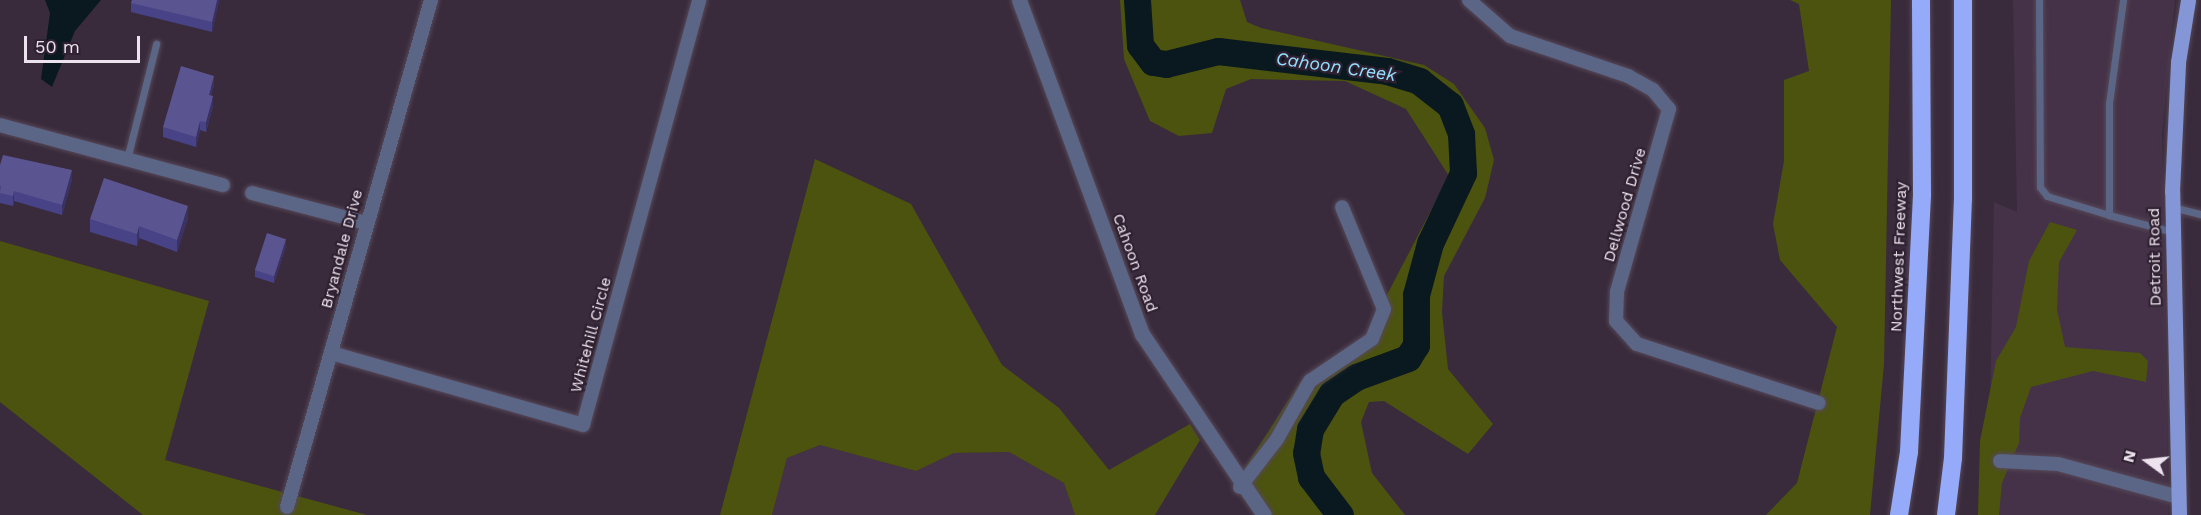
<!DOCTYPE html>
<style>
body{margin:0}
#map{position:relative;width:2201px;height:515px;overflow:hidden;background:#392b3c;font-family:"Work Sans",sans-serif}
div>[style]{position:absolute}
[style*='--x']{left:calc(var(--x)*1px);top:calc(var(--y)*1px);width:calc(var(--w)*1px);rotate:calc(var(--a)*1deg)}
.built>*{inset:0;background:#453248}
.green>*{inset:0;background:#4c530f}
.water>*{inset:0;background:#0a191f}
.river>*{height:27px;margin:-13.5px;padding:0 13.5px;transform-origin:13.5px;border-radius:13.5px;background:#0a191f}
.roads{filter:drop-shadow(0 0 2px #564858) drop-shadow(0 0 2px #564858)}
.service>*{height:7px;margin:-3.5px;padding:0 3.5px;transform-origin:3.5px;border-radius:3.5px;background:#5b6585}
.minor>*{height:14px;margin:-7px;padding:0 7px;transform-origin:7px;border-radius:7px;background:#5b6585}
.tertiary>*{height:15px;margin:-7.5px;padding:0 7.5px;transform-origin:7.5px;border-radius:7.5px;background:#5b6585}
.primary>*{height:15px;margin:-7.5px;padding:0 7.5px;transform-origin:7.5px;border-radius:7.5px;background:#8596d7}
.motorway>*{height:18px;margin:-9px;padding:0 9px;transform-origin:9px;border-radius:9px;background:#95aaf8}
.wall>*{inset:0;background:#484386}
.shaded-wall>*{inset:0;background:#3b3264}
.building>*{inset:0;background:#5a5491;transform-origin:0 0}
span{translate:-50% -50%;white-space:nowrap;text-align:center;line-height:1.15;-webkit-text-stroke:4.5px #2f2131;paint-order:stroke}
.street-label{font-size:16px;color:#ede3ee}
.water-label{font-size:18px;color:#92e0ff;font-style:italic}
.north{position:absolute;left:2117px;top:431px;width:60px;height:60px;-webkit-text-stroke:4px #2f2131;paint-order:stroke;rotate:285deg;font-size:16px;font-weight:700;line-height:24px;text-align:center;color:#ede3ee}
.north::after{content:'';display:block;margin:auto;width:21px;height:27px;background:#ede3ee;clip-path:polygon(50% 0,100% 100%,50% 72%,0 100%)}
.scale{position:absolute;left:24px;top:36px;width:116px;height:27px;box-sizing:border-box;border:3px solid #ede3ee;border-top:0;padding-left:8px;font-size:18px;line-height:21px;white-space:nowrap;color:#ede3ee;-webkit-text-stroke:4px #2f2131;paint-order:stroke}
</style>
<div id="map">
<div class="built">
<div style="clip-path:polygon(2013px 0,2175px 0,2162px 133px,2168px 515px,1988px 515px,1994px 202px,2017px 212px)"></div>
<div style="clip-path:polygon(820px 445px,916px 471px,954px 453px,1009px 452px,1064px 483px,1075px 515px,772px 515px,787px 458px)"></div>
</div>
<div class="green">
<div style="clip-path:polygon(1120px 0,1240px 0,1247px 22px,1261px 28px,1424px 65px,1454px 84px,1485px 128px,1494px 160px,1485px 198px,1444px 276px,1442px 312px,1448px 369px,1493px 424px,1468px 454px,1384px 401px,1369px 402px,1361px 422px,1372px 473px,1405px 515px,1257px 515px,1233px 486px,1301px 381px,1366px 335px,1449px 176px,1406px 109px,1345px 81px,1251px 79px,1226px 89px,1212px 133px,1179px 136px,1150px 121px,1124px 59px)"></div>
<div style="clip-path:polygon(1790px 0,1891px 0,1884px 364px,1870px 515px,1766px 515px,1797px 483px,1837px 327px,1780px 260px,1773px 224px,1784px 161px,1784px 80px,1809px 71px,1799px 4px)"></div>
<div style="clip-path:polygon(815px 159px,911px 204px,1002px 365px,1059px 408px,1109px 470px,1190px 424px,1200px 440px,1155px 515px,1075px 515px,1064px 483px,1009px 452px,954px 453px,916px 471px,820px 445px,787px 458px,772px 515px,720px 515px)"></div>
<div style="clip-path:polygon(2050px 222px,2077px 230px,2059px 262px,2057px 309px,2065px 347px,2140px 353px,2148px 361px,2146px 382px,2093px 371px,2031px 387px,2020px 418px,2019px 443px,2002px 483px,1999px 515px,1978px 515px,1980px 441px,1996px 361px,2016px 327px,2029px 261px)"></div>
<div style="clip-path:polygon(0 241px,209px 301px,165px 460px,367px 515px,143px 515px,0 402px)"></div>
</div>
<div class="water">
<div style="clip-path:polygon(45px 0,101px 0,75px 31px,52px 87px,41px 79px,50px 13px)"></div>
</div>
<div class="river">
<div style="--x:1137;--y:0;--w:45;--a:86.2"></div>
<div style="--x:1140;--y:45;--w:21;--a:53"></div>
<div style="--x:1153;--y:62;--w:13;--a:9"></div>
<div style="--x:1166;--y:64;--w:54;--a:-14"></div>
<div style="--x:1218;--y:51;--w:170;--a:6.7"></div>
<div style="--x:1387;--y:71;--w:34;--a:17"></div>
<div style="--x:1419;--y:81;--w:39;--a:38"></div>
<div style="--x:1450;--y:105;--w:31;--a:69"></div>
<div style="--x:1461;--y:134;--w:39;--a:87"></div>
<div style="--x:1463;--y:173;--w:77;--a:115.2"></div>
<div style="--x:1430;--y:243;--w:54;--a:105.1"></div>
<div style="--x:1416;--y:295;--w:50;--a:90"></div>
<div style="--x:1416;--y:345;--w:15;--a:122"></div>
<div style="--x:1408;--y:358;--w:55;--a:159.9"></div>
<div style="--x:1356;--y:377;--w:29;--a:146"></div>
<div style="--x:1332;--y:393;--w:42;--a:121.4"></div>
<div style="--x:1310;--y:429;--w:24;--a:99"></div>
<div style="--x:1306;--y:453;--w:25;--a:78"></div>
<div style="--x:1311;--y:477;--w:48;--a:52.7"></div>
</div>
<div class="roads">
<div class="service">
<div style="--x:2039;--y:0;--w:187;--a:89.7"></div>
<div style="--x:2040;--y:187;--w:11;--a:52"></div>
<div style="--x:2047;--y:196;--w:65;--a:17"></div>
<div style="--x:2123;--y:0;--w:104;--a:97.7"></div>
<div style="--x:2109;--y:103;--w:112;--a:90"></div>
<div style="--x:2109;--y:215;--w:66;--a:14.9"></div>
<div style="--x:127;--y:159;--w:119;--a:-75.8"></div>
<div style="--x:2172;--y:207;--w:30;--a:14"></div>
</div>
<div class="minor">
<div style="--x:1469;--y:0;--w:55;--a:41.3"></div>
<div style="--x:1510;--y:36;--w:125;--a:18.7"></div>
<div style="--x:1628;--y:76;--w:29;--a:29"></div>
<div style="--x:1653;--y:90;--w:25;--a:50"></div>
<div style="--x:1669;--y:109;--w:190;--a:105.9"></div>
<div style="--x:1617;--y:292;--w:29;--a:92"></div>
<div style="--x:1616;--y:321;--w:31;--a:48"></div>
<div style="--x:1637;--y:344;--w:191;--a:18"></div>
<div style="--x:0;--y:125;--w:231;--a:15.1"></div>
<div style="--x:252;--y:193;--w:118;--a:14.7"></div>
<div style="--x:331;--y:353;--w:262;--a:15.9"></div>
<div style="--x:583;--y:425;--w:441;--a:-74.7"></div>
<div style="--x:2000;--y:461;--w:58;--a:3"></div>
<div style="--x:2058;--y:464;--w:125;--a:15.3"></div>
<div style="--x:1240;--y:487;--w:61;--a:-52.4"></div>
<div style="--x:1277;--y:439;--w:67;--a:-60.4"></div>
<div style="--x:1310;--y:381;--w:75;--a:-34.1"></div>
<div style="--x:1372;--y:339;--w:32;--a:-68"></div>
<div style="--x:1384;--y:309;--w:110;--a:-112.4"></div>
<div style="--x:287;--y:507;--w:527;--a:-74.14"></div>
</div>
<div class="tertiary">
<div style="--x:1019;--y:0;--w:356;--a:69.8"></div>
<div style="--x:1142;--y:334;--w:218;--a:56"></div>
</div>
<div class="primary">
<div style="--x:2179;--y:515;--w:324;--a:-91.2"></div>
<div style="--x:2172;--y:191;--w:129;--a:-87.3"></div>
<div style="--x:2178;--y:62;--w:63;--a:-80.8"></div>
</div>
<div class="motorway">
<div style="--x:1899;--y:515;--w:64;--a:-81"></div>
<div style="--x:1909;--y:452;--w:257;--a:-87.1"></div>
<div style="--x:1922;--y:195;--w:195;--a:-90.3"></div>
<div style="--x:1946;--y:515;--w:57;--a:-83"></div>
<div style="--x:1953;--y:458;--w:259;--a:-87.8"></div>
<div style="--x:1963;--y:199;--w:199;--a:-90"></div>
</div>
</div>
<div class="wall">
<div style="clip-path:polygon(219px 0,212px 32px,131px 12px,131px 3px)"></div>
<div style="clip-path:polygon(214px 85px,211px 96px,213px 106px,206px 132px,200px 130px,196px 147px,163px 137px,163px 127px)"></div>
<div style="clip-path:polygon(0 165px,72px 180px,62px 215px,14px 201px,13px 206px,0 203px)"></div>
<div style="clip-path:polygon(188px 218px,177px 252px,139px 238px,137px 246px,90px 232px,90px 219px)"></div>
<div style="clip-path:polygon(286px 246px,274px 283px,255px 277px,255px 270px)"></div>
</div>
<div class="shaded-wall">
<div style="clip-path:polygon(217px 0,219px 0,219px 3px,212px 32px,212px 22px)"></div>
<div style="clip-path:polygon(214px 76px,214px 85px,209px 105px,209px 95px)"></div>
<div style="clip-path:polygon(213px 96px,213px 106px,206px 132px,206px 122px)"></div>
<div style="clip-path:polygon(200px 121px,200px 130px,196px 147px,196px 137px)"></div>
<div style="clip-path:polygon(72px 170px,72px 180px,62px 215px,62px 205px)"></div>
<div style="clip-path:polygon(14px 191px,14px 201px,13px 206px,13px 196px)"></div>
<div style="clip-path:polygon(188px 206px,188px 218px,177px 252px,177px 240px)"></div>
<div style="clip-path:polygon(139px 226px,139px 238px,137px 246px,137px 234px)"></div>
<div style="clip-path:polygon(286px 239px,286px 246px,274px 283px,274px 276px)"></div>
</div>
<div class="building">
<div style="clip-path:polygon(132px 0,217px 0,212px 22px,131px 3px)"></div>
<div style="clip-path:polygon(181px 66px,214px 76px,209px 95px,213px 96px,206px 122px,200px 121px,196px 137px,163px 127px)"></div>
<div style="clip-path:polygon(3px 155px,72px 170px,62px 205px,14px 191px,13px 196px,0 193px,1px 186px,0 186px,0 165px)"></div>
<div style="clip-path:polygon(104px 178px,188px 206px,177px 240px,139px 226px,137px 234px,90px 219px)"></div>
<div style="left:267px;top:233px;width:20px;height:39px;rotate:18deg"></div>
</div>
<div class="street-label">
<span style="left:1625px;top:205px;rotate:-74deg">Dellwood Drive</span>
<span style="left:342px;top:249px;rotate:-75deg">Bryandale Drive</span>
<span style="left:1899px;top:257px;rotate:-88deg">Northwest Freeway</span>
<span style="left:2155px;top:257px;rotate:-91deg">Detroit Road</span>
<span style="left:1135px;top:263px;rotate:70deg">Cahoon Road</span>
<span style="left:591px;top:335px;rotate:-75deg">Whitehill Circle</span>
</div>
<div class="water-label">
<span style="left:1336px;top:67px;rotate:8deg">Cahoon Creek</span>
</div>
<div class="north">N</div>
<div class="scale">50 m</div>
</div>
